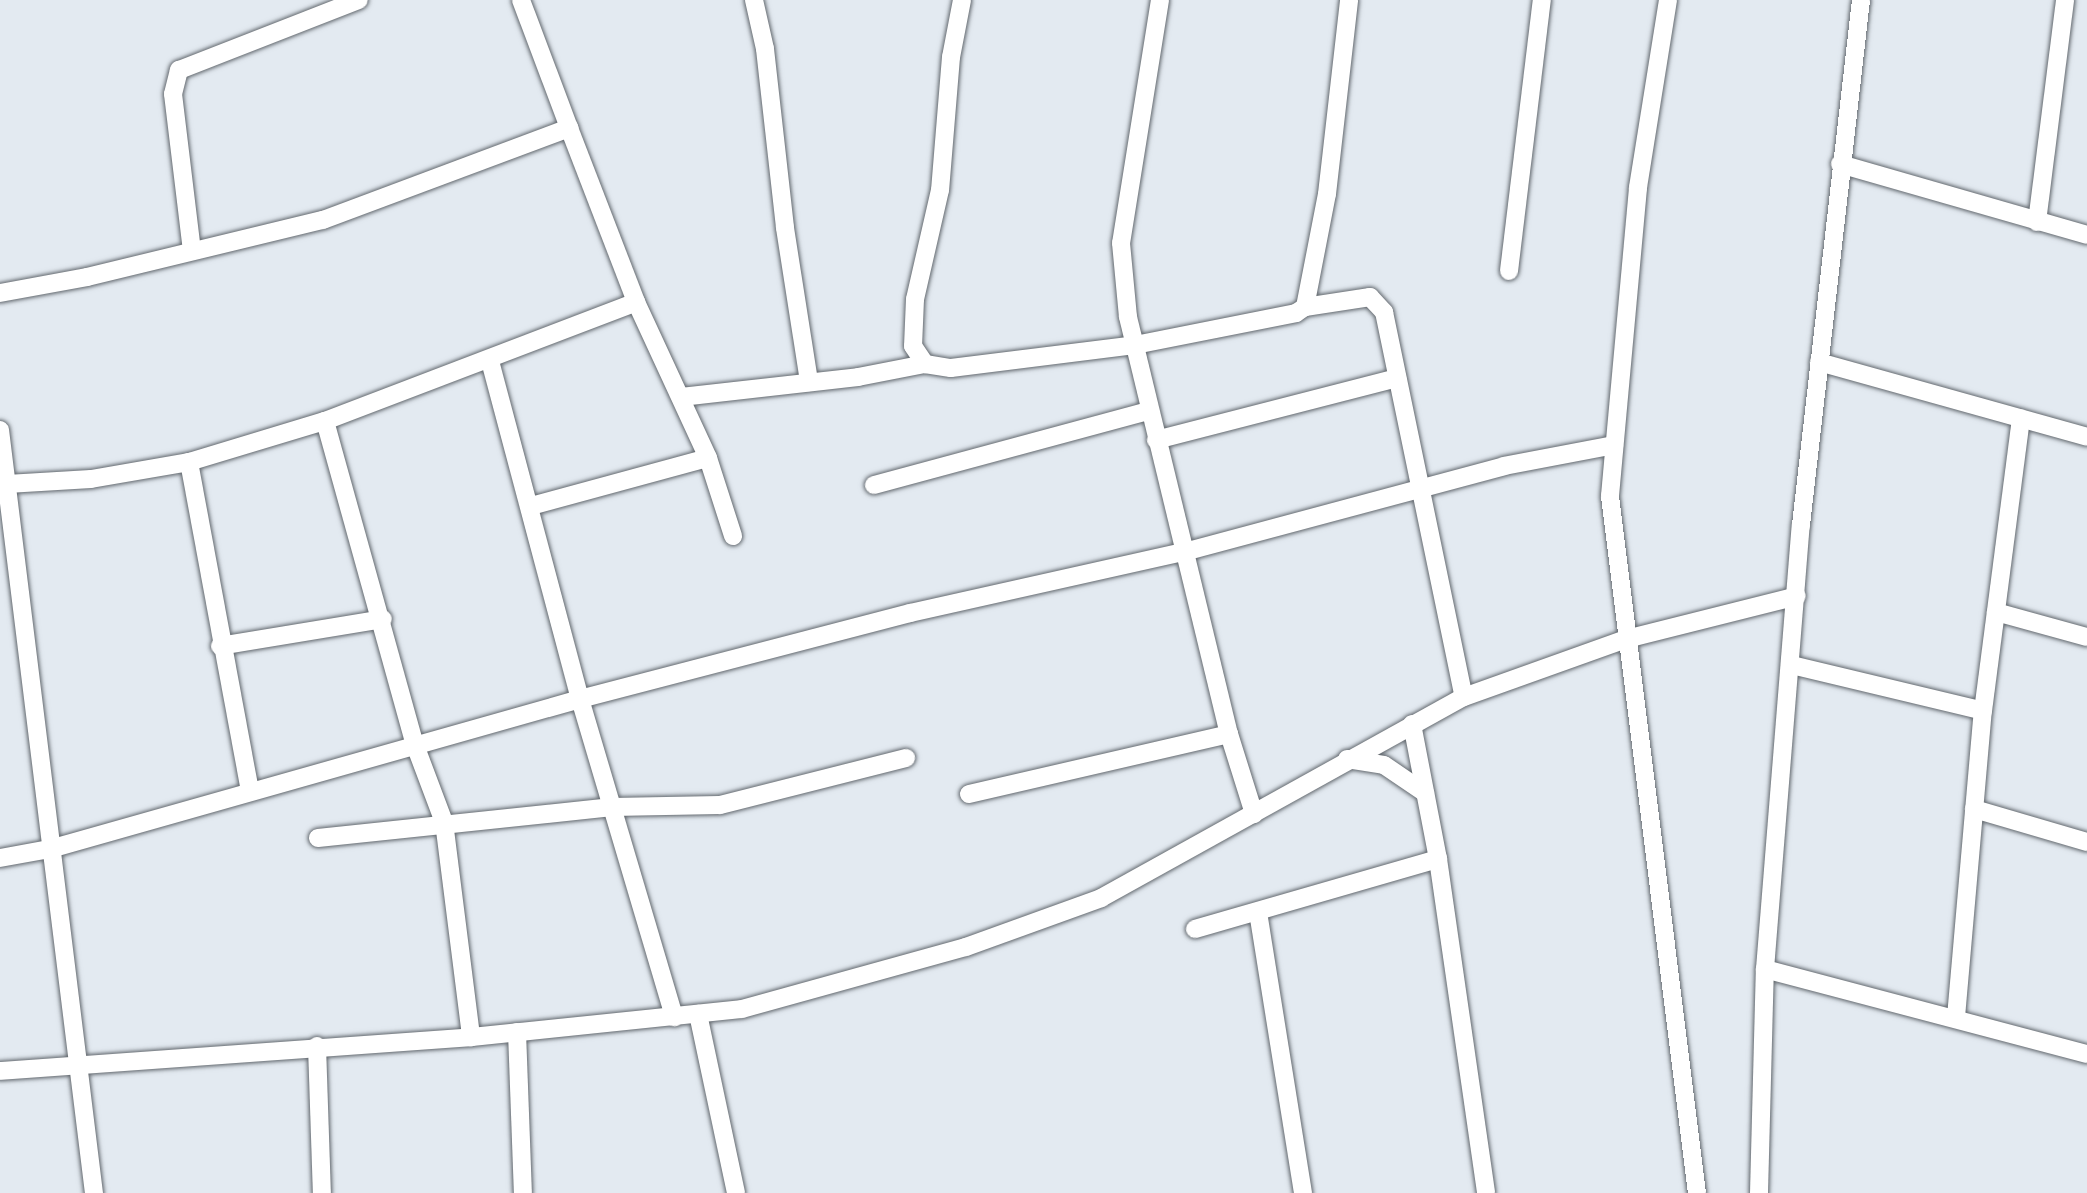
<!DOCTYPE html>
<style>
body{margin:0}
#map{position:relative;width:2087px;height:1193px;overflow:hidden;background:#e3eaf1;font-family:Helvetica,sans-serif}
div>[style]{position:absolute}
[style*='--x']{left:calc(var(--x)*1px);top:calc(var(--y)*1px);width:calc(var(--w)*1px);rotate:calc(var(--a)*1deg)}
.roads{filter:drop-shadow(0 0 2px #62686e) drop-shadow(0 0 2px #62686e)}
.street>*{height:18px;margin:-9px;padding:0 9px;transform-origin:9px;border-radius:9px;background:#fff}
span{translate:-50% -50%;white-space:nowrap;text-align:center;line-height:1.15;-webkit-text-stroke:8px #fff;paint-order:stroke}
</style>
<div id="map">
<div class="roads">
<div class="street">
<div style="--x:521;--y:0;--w:137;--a:69.4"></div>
<div style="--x:754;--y:0;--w:50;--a:77.3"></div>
<div style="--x:765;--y:49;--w:180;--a:83.6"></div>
<div style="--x:785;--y:228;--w:156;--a:81.1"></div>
<div style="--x:962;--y:0;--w:58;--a:100.9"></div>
<div style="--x:951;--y:57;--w:133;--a:94.7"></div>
<div style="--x:940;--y:190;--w:112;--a:102.9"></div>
<div style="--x:915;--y:299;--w:47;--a:92.4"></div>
<div style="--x:913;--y:346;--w:22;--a:56"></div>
<div style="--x:925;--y:364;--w:26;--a:9"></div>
<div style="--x:951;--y:368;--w:185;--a:-7.1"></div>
<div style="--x:1135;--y:345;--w:164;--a:-11.2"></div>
<div style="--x:1296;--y:313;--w:11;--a:-34"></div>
<div style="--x:1305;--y:307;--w:115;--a:-79"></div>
<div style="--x:1327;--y:194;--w:195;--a:-83.5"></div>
<div style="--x:1160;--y:0;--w:246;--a:99.1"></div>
<div style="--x:1121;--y:243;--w:74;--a:84.6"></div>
<div style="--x:1128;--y:317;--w:429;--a:76.4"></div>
<div style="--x:1229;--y:734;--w:84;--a:72.6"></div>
<div style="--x:1668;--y:0;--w:190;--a:99.1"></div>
<div style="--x:1638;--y:188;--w:309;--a:95.2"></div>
<div style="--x:1610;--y:496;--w:702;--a:82.89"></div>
<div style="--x:1840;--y:164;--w:257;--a:16"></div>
<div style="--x:2037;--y:222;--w:224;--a:-82.8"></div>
<div style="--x:192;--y:251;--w:158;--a:-96.9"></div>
<div style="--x:173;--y:94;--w:25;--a:-76"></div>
<div style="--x:179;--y:70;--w:193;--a:-21.3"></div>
<div style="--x:1509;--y:271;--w:273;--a:-83.1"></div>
<div style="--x:0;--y:293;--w:88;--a:-10.4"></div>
<div style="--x:87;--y:277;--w:243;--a:-13.6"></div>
<div style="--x:323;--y:220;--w:263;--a:-20.5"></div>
<div style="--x:569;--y:128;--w:186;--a:68.9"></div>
<div style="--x:636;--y:302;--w:172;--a:65.2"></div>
<div style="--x:708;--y:458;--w:82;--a:72.2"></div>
<div style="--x:1305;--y:307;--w:66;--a:-8.7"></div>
<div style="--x:1370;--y:297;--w:21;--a:47"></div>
<div style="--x:1384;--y:312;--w:393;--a:78.3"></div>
<div style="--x:490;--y:361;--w:350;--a:75.1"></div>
<div style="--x:580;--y:699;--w:332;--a:73.5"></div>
<div style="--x:1819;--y:362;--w:278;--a:15.6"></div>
<div style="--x:681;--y:397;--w:178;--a:-6.4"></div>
<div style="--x:858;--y:377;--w:68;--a:-11"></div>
<div style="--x:325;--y:421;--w:336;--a:74.5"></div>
<div style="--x:415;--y:745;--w:82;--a:69.4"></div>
<div style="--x:444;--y:822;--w:217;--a:82.8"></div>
<div style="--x:0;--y:430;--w:769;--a:82.98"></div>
<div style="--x:1156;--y:440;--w:249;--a:-14.4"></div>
<div style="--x:189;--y:462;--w:334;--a:79.5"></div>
<div style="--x:7;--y:484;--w:84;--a:-3.4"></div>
<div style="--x:91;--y:479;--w:99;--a:-9.8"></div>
<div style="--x:189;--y:462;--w:142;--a:-16.8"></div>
<div style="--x:325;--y:421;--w:333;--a:-20.9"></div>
<div style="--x:874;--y:485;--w:285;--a:-15.1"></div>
<div style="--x:531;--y:506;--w:183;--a:-15.2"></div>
<div style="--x:1996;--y:612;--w:94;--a:15.4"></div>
<div style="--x:220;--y:646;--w:165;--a:-9.4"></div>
<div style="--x:1792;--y:665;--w:196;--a:13.5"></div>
<div style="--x:1412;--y:724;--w:137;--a:79.1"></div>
<div style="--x:1438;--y:859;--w:337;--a:81.8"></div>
<div style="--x:1347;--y:759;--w:37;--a:9"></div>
<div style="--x:1384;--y:765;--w:50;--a:34.3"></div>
<div style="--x:969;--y:794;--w:267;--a:-13"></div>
<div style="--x:1974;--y:809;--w:118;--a:16.3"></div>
<div style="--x:318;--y:838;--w:296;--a:-6"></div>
<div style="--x:612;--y:807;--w:108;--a:-1.1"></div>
<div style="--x:720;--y:805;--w:192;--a:-14.2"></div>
<div style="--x:0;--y:858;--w:51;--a:-10.2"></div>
<div style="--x:50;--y:849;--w:551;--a:-15.8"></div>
<div style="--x:580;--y:699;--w:341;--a:-14.6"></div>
<div style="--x:910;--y:613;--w:281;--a:-12.6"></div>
<div style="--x:1184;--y:552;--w:331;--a:-15"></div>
<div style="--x:1504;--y:466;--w:112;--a:-10.8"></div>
<div style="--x:1258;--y:912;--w:285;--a:80.9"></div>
<div style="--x:1195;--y:929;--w:253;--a:-16.1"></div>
<div style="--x:1765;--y:969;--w:333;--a:14.8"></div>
<div style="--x:698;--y:1014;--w:183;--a:78"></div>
<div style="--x:1956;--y:1017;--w:307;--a:-85"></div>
<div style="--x:1983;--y:711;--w:295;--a:-82.6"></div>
<div style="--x:517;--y:1032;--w:161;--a:87.9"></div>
<div style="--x:317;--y:1046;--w:147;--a:88.1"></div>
<div style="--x:0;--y:1071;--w:472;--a:-4.1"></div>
<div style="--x:471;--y:1037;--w:272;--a:-5.9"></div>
<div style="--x:742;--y:1009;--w:232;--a:-15.5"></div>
<div style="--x:966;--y:947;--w:144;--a:-19.9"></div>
<div style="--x:1101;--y:898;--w:415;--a:-29"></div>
<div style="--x:1464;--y:697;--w:172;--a:-19.7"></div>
<div style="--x:1626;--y:639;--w:176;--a:-14.1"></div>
<div style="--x:1759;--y:1193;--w:224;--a:-88.5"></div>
<div style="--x:1765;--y:969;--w:445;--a:-85.4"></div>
<div style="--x:1801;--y:525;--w:528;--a:-83.48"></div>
</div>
</div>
</div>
